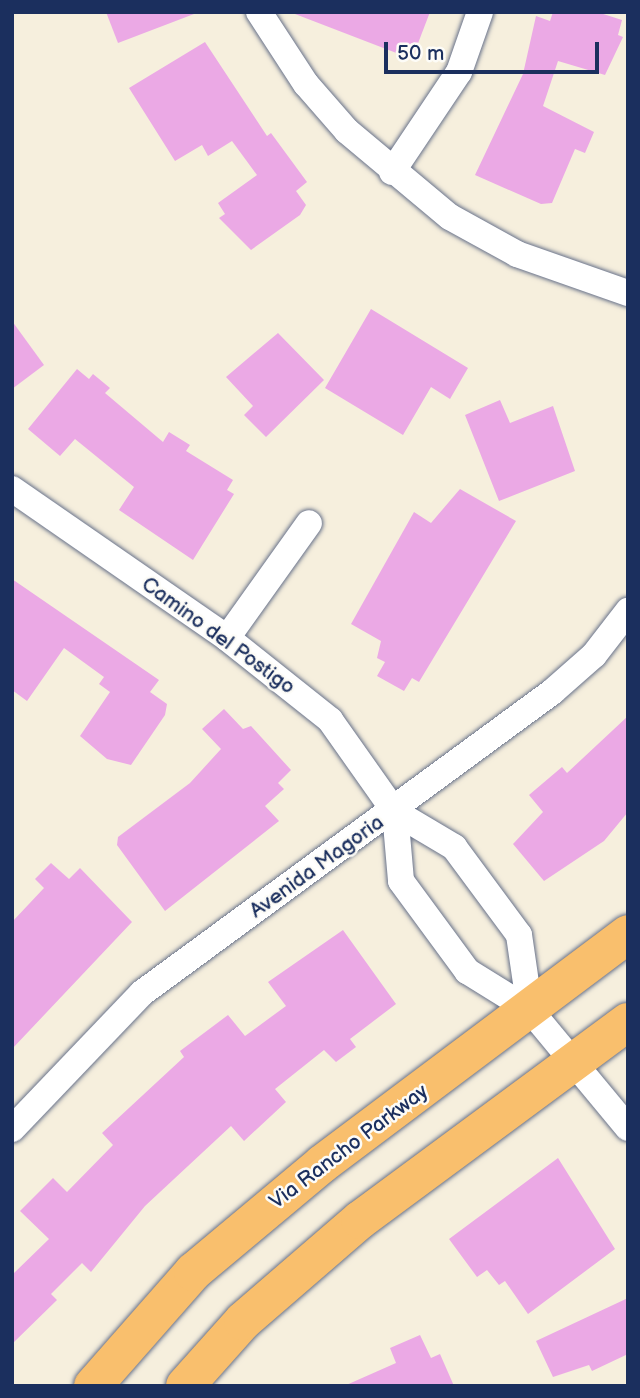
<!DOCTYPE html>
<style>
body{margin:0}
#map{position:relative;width:640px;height:1398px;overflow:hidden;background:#f6efdd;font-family:"Balsamiq Sans",sans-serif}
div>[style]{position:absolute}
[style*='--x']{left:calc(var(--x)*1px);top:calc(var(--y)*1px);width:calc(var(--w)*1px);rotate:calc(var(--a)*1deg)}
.building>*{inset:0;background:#eba9e5}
.roads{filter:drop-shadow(0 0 2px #68728a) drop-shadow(0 0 2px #68728a)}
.minor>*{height:26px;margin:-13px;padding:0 13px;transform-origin:13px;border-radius:13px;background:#fff}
.primary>*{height:38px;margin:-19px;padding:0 19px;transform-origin:19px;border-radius:19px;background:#f9bf6d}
span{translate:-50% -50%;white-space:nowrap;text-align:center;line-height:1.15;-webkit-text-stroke:5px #fdfcf7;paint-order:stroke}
.street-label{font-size:21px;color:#1b2f5e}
.frame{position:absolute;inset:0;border:14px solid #1b2f5e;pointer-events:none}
.scale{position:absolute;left:384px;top:42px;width:215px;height:32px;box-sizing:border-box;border:4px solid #1b2f5e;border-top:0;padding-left:9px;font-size:21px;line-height:24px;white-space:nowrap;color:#1b2f5e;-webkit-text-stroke:5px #fdfcf7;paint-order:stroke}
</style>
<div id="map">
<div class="building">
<div style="clip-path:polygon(106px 12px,193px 12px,194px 14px,118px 43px)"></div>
<div style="clip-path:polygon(350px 12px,430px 12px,412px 59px,295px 14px)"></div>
<div style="clip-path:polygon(553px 12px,597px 12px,622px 20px,618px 35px,623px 37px,605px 75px,558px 61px,543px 106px,594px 132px,585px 153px,575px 149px,552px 203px,541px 204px,475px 175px,523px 74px,536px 16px,550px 21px)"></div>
<div style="clip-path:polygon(205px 42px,267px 136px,271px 133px,307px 182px,296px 191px,306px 205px,300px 215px,251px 250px,219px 218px,225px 214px,218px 203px,257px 175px,232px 141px,208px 156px,202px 145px,175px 161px,129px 88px)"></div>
<div style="clip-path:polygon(371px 309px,468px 368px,450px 399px,431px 387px,403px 435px,325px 388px)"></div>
<div style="clip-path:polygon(12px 321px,44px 365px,12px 389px)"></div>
<div style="clip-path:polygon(278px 333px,324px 380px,266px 437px,244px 415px,253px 406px,226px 377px)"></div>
<div style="clip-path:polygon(77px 369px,89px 379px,93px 374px,110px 388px,105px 393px,163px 442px,169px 432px,190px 445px,186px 451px,233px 480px,227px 490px,234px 494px,193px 560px,119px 510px,134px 487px,75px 439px,60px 456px,28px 429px)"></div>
<div style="clip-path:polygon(500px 400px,510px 423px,553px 406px,575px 471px,499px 501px,465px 415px)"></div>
<div style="clip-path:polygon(460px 489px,516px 521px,419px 682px,412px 678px,404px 691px,377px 676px,385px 662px,377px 658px,381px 641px,351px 624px,414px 512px,431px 523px)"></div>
<div style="clip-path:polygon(12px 579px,159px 680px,150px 692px,167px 704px,165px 715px,131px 765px,107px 759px,80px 736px,110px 692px,99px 684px,104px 677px,64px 648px,27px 701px,12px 690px)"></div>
<div style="clip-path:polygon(224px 709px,243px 729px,251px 726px,291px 770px,278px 783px,284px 789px,265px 806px,279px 821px,165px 911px,117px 845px,118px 837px,190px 783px,221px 749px,202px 729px)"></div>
<div style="clip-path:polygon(628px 716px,628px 812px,604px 841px,544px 881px,513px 844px,543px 812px,529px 795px,562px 767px,567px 773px)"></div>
<div style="clip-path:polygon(51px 863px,69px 879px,80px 868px,132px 922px,12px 1049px,12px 922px,44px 888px,35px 879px)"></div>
<div style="clip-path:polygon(343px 930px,396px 1004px,350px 1039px,356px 1047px,336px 1062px,324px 1050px,275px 1089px,286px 1102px,244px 1141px,231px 1126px,145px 1206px,91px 1272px,82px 1263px,51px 1294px,57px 1300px,12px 1344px,12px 1275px,49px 1239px,20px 1211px,53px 1178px,67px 1192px,113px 1145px,102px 1133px,184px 1057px,180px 1051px,228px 1015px,245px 1036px,286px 1006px,268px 982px)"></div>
<div style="clip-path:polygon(558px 1158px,615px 1249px,528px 1314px,505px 1281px,499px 1285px,487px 1270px,477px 1277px,449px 1239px)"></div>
<div style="clip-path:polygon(628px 1298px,628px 1354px,592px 1371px,589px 1365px,553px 1377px,536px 1341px)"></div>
<div style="clip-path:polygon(420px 1335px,431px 1358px,440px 1354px,454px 1386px,344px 1386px,396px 1363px,390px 1348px)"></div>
</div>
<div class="roads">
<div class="minor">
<div style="--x:259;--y:12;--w:86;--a:56.9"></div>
<div style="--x:306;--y:84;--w:62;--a:48.9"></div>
<div style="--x:347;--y:131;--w:134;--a:39.9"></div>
<div style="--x:450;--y:217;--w:77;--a:28.9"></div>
<div style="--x:517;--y:254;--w:118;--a:19.4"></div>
<div style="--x:392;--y:172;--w:120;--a:-56.2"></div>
<div style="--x:459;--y:72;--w:64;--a:-70.7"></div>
<div style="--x:12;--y:489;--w:262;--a:34.7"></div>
<div style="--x:227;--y:638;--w:132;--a:38.5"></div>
<div style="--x:330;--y:720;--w:113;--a:54.8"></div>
<div style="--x:395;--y:812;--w:69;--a:30.7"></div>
<div style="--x:454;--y:847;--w:109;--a:53.5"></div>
<div style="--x:519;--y:935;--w:76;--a:81.7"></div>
<div style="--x:227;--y:638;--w:141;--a:-54.5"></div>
<div style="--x:395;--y:812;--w:69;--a:85"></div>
<div style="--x:401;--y:881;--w:112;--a:53.7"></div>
<div style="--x:467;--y:971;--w:74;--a:31.8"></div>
<div style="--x:530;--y:1010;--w:153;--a:50.3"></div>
<div style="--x:12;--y:1129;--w:188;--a:-46.3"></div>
<div style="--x:142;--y:993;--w:509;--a:-36.28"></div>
<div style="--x:552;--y:692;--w:56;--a:-41.4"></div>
<div style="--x:594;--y:655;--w:56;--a:-52.3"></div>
</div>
<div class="primary">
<div style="--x:93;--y:1386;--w:152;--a:-48.7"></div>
<div style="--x:193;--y:1272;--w:168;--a:-39.9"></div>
<div style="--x:322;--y:1164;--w:383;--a:-36.9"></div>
<div style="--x:185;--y:1386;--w:87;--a:-48.3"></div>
<div style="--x:243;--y:1321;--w:155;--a:-40.8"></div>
<div style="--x:360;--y:1220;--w:333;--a:-36.5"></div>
</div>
</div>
<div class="street-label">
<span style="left:218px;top:636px;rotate:36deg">Camino del Postigo</span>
<span style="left:317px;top:867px;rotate:-36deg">Avenida Magoria</span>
<span style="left:349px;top:1147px;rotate:-37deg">Via Rancho Parkway</span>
</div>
<div class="frame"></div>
<div class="scale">50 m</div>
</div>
